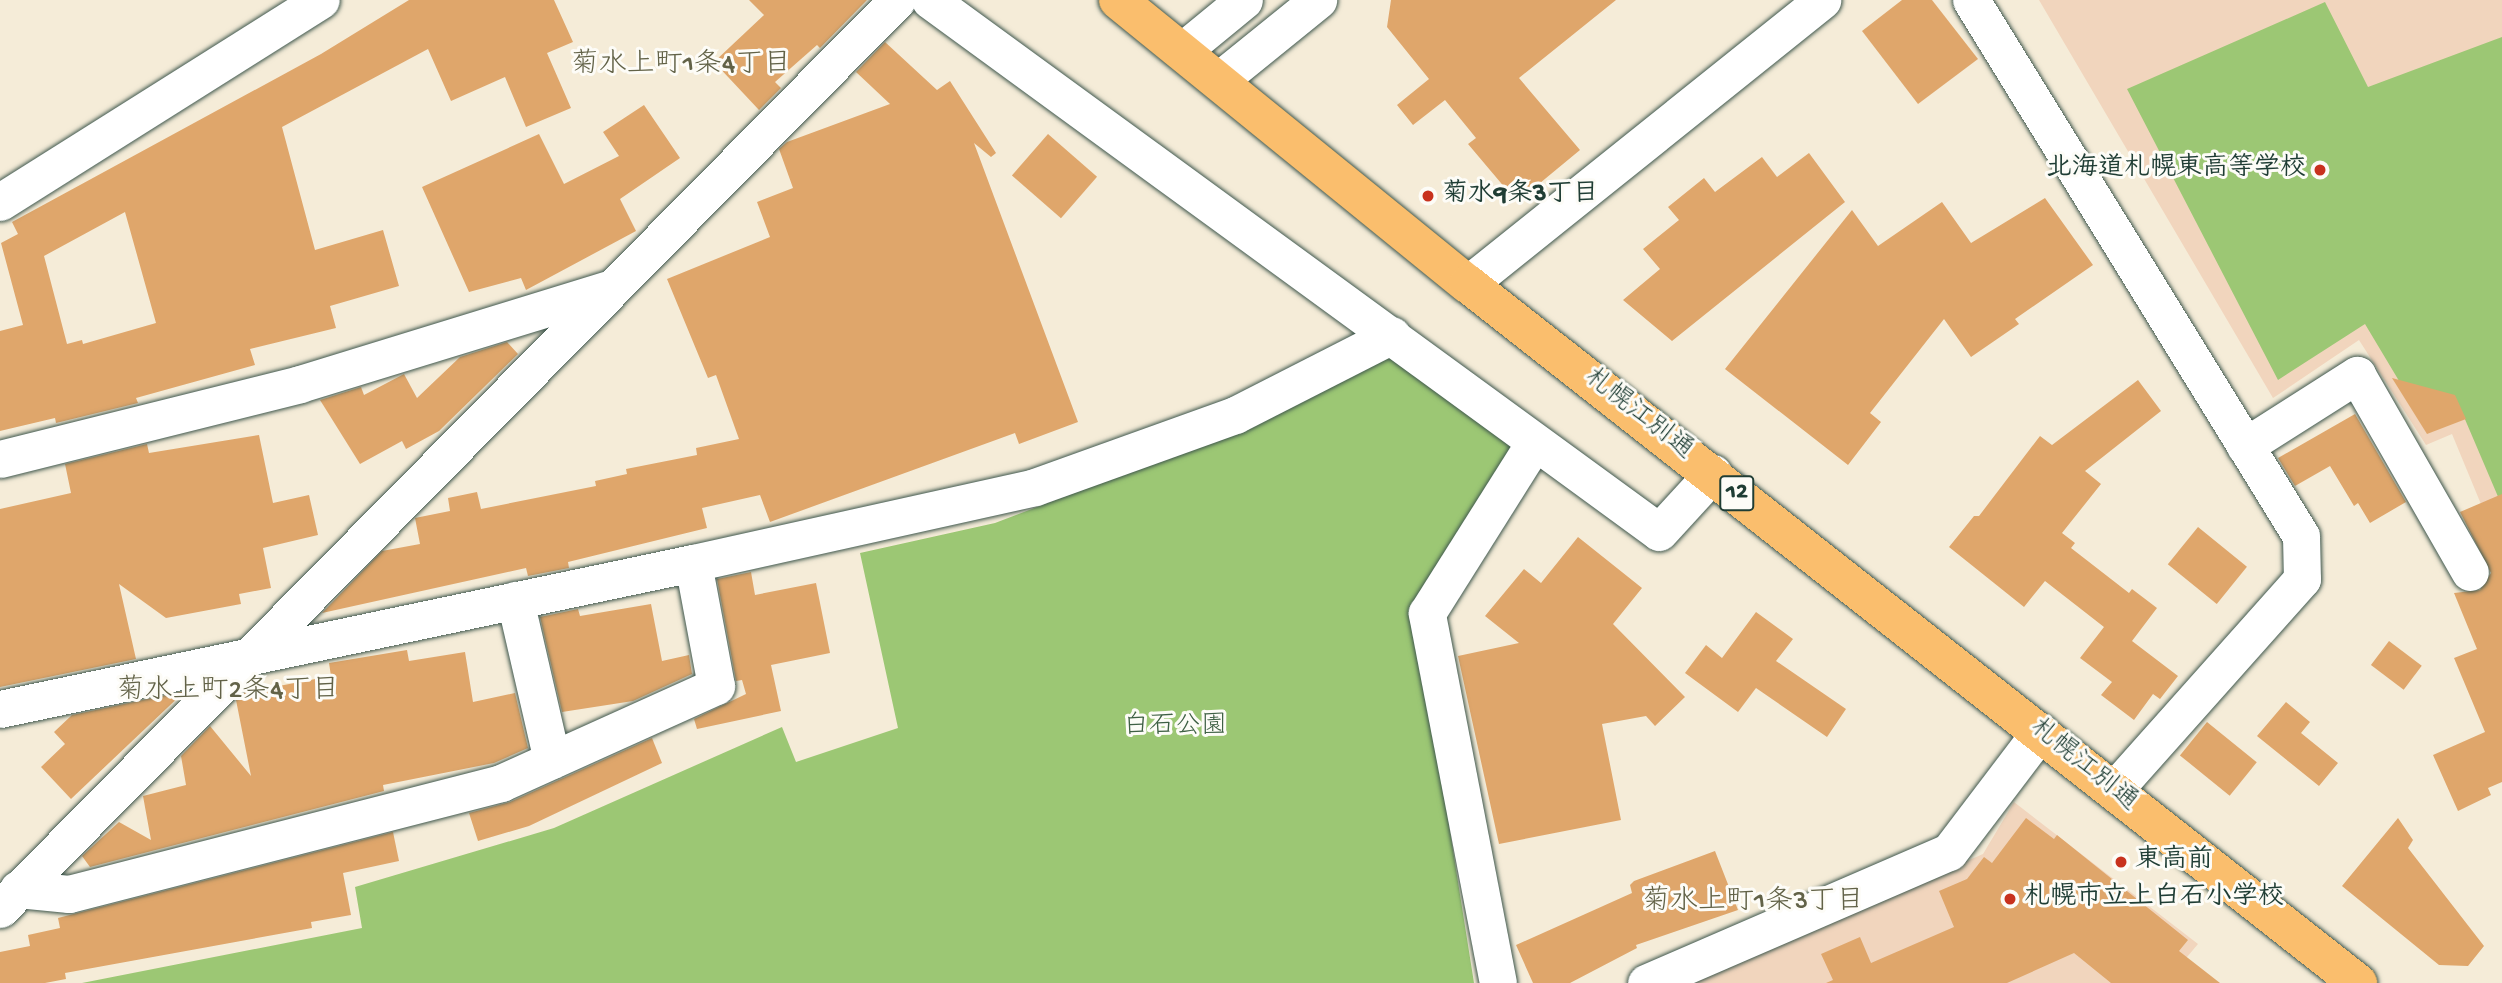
<!DOCTYPE html>
<meta charset="utf-8">
<style>
body{margin:0}
#map{position:relative;width:2502px;height:983px;overflow:hidden;background:#f5ecd8;font-family:"Gochi Hand","Klee One",sans-serif}
div>[style]{position:absolute}
[style*='--x']{left:calc(var(--x)*1px);top:calc(var(--y)*1px);width:calc(var(--w)*1px);rotate:calc(var(--a)*1deg)}
.built>*{inset:0;background:#f1d5bd}
.green>*{inset:0;background:#9cc774}
.building>*{inset:0;background:#dfa66b;transform-origin:0 0}
.roads{filter:drop-shadow(0 0 2px #3f574d) drop-shadow(0 0 2px #3f574d)}
.minor>*{height:37px;margin:-18.5px;padding:0 18.5px;transform-origin:18.5px;border-radius:18.5px;background:#fff}
.highway>*{height:38px;margin:-19px;padding:0 19px;transform-origin:19px;border-radius:19px;background:#fabe6d}
.dots>*{width:19px;height:19px;translate:-50% -50%;box-sizing:border-box;border:4px solid #fdfcf7;border-radius:50%}
span{translate:-50% -50%;white-space:nowrap;text-align:center;line-height:1.15;-webkit-text-stroke:6px #fdfcf7;paint-order:stroke}
.shield-label span{padding:2px 5px;background:#fdfcf7;border:2px solid;border-radius:5px;-webkit-text-stroke-width:0}
.shield-label{font-size:24px;color:#1f3d34;font-weight:700}
.poi-label{font-size:26px;color:#1f3d34;font-weight:700}
.right{translate:-100% -50%;text-align:right}
.left{translate:0 -50%;text-align:left}
.street-label{font-size:26px;color:#1f3d34}
.park-label{font-size:26px;color:#3e6044}
.neighbourhood-label{font-size:28px;color:#626247}
</style>
<div id="map">
<div class="built">
<div style="clip-path:polygon(2039px 0,2502px 0,2502px 555px,2452px 434px,2426px 445px,2359px 340px,2273px 398px)"></div>
<div style="clip-path:polygon(2014px 802px,2198px 944px,2165px 983px,1688px 983px,1983px 854px)"></div>
</div>
<div class="green">
<div style="clip-path:polygon(2325px 2px,2368px 87px,2502px 37px,2502px 506px,2464px 417px,2429px 431px,2365px 324px,2278px 380px,2127px 89px)"></div>
<div style="clip-path:polygon(1391px 352px,1512px 448px,1414px 604px,1474px 983px,82px 983px,362px 928px,355px 887px,554px 828px,782px 727px,796px 762px,898px 728px,860px 553px,995px 523px,1161px 460px)"></div>
</div>
<div class="building">
<div style="clip-path:polygon(evenodd,409px 0,554px 0,573px 42px,547px 53px,571px 108px,526px 127px,505px 77px,451px 101px,428px 49px,282px 127px,315px 250px,383px 230px,399px 286px,330px 306px,336px 328px,250px 349px,255px 365px,136px 398px,138px 403px,56px 423px,55px 418px,0 431px,0 331px,23px 325px,1px 243px,18px 234px,12px 222px,321px 54px,409px 0,125px 212px,156px 323px,83px 344px,82px 340px,67px 344px,44px 256px,125px 212px)"></div>
<div style="clip-path:polygon(749px 0,867px 0,820px 48px,817px 45px,775px 82px,781px 88px,759px 110px,714px 62px,764px 15px)"></div>
<div style="clip-path:polygon(1391px 0,1616px 0,1519px 78px,1580px 150px,1517px 202px,1468px 144px,1476px 138px,1445px 100px,1413px 125px,1397px 105px,1429px 79px,1387px 27px)"></div>
<div style="clip-path:polygon(1902px 0,1932px 0,1978px 59px,1918px 104px,1862px 31px)"></div>
<div style="clip-path:polygon(885px 42px,937px 90px,950px 81px,996px 153px,991px 157px,974px 143px,1078px 422px,1019px 444px,1015px 433px,770px 522px,760px 495px,702px 508px,707px 528px,568px 562px,569px 568px,528px 576px,526px 568px,322px 613px,382px 551px,420px 544px,415px 518px,450px 511px,448px 498px,477px 492px,481px 509px,596px 486px,595px 481px,627px 474px,626px 469px,697px 455px,696px 448px,739px 439px,716px 375px,708px 378px,667px 279px,770px 237px,757px 202px,793px 188px,779px 149px,787px 142px,890px 104px,856px 72px)"></div>
<div style="clip-path:polygon(644px 105px,680px 158px,620px 199px,636px 231px,526px 290px,521px 278px,469px 292px,422px 187px,539px 134px,564px 184px,619px 156px,603px 132px)"></div>
<div style="left:1048px;top:134px;width:65px;height:55px;rotate:41deg"></div>
<div style="clip-path:polygon(1809px 153px,1845px 202px,1672px 341px,1623px 300px,1660px 269px,1643px 249px,1679px 220px,1668px 207px,1704px 178px,1715px 192px,1762px 157px,1777px 177px)"></div>
<div style="clip-path:polygon(2045px 198px,2093px 265px,2015px 319px,2019px 324px,1971px 357px,1944px 319px,1870px 413px,1881px 422px,1848px 465px,1725px 369px,1852px 210px,1878px 246px,1942px 202px,1971px 243px)"></div>
<div style="clip-path:polygon(507px 342px,518px 354px,439px 431px,406px 449px,402px 441px,360px 464px,320px 400px,361px 387px,364px 395px,404px 374px,417px 398px,460px 357px)"></div>
<div style="clip-path:polygon(2392px 378px,2455px 395px,2466px 419px,2427px 434px)"></div>
<div style="clip-path:polygon(2138px 380px,2161px 411px,2085px 471px,2101px 484px,2062px 533px,2075px 543px,2071px 548px,2129px 593px,2132px 589px,2157px 608px,2132px 641px,2178px 676px,2160px 699px,2153px 694px,2134px 720px,2101px 695px,2112px 682px,2080px 658px,2104px 627px,2045px 581px,2024px 607px,1949px 547px,1974px 516px,1979px 516px,2040px 436px,2052px 445px)"></div>
<div style="clip-path:polygon(2355px 414px,2406px 502px,2370px 523px,2358px 503px,2354px 506px,2330px 466px,2295px 486px,2278px 458px)"></div>
<div style="clip-path:polygon(259px 435px,273px 503px,309px 495px,318px 535px,263px 548px,271px 588px,239px 594px,241px 604px,166px 618px,119px 584px,136px 659px,0 687px,0 509px,71px 493px,65px 464px,147px 444px,149px 453px)"></div>
<div style="clip-path:polygon(2502px 494px,2502px 782px,2488px 788px,2491px 795px,2458px 811px,2433px 755px,2485px 732px,2454px 658px,2477px 649px,2454px 593px,2480px 590px,2491px 573px,2460px 512px)"></div>
<div style="left:2198px;top:527px;width:63px;height:48px;rotate:39deg"></div>
<div style="clip-path:polygon(1578px 537px,1642px 588px,1613px 624px,1685px 697px,1655px 726px,1646px 716px,1602px 724px,1621px 820px,1499px 844px,1458px 656px,1519px 643px,1485px 616px,1524px 569px,1541px 583px)"></div>
<div style="clip-path:polygon(751px 572px,755px 595px,816px 583px,830px 653px,771px 665px,781px 711px,697px 729px,694px 719px,746px 694px,742px 680px,736px 681px,717px 579px)"></div>
<div style="clip-path:polygon(651px 604px,662px 661px,689px 655px,692px 674px,633px 701px,562px 712px,540px 617px,578px 609px,580px 616px)"></div>
<div style="clip-path:polygon(1756px 612px,1793px 639px,1776px 661px,1846px 709px,1827px 737px,1756px 688px,1738px 712px,1685px 673px,1706px 645px,1722px 658px)"></div>
<div style="left:2389px;top:641px;width:41px;height:30px;rotate:37deg"></div>
<div style="clip-path:polygon(407px 650px,409px 661px,465px 652px,473px 702px,515px 693px,528px 748px,494px 763px,383px 785px,384px 791px,90px 867px,82px 856px,119px 822px,151px 840px,143px 796px,186px 785px,181px 756px,210px 726px,251px 776px,236px 700px,242px 693px,331px 676px,329px 663px)"></div>
<div style="clip-path:polygon(185px 691px,71px 799px,41px 767px,65px 744px,54px 732px,72px 715px)"></div>
<div style="clip-path:polygon(2286px 702px,2310px 722px,2301px 733px,2338px 763px,2319px 786px,2257px 736px)"></div>
<div style="left:2207px;top:722px;width:64px;height:43px;rotate:39deg"></div>
<div style="clip-path:polygon(652px 738px,662px 763px,529px 826px,478px 841px,469px 813px,510px 802px)"></div>
<div style="clip-path:polygon(2026px 818px,2054px 839px,2057px 835px,2188px 940px,2179px 951px,2220px 983px,2111px 983px,2074px 953px,2007px 983px,1826px 983px,1833px 980px,1821px 954px,1860px 937px,1871px 963px,1954px 927px,1939px 891px,1967px 879px,1984px 857px,1992px 863px)"></div>
<div style="clip-path:polygon(2398px 818px,2413px 840px,2408px 848px,2484px 946px,2468px 966px,2439px 965px,2342px 886px)"></div>
<div style="clip-path:polygon(393px 832px,399px 861px,343px 873px,351px 915px,311px 922px,312px 928px,65px 973px,66px 979px,45px 983px,0 983px,0 952px,30px 946px,28px 935px,60px 928px,58px 918px)"></div>
<div style="clip-path:polygon(1715px 851px,1738px 910px,1636px 945px,1637px 948px,1570px 983px,1533px 983px,1516px 945px,1632px 893px,1630px 885px,1634px 881px)"></div>
</div>
<div class="roads">
<div class="minor">
<div style="--x:930;--y:0;--w:902;--a:36.12"></div>
<div style="--x:1659;--y:532;--w:80;--a:-47.5"></div>
<div style="--x:1971;--y:0;--w:629;--a:58.38"></div>
<div style="--x:2301;--y:536;--w:43;--a:88.7"></div>
<div style="--x:2302;--y:579;--w:284;--a:131.7"></div>
<div style="--x:1182;--y:51;--w:80;--a:-39.4"></div>
<div style="--x:1218;--y:81;--w:129;--a:-39"></div>
<div style="--x:0;--y:202;--w:379;--a:-32.2"></div>
<div style="--x:1468;--y:284;--w:454;--a:-38.7"></div>
<div style="--x:2245;--y:446;--w:133;--a:-32.4"></div>
<div style="--x:2357;--y:375;--w:227;--a:60.2"></div>
<div style="--x:0;--y:459;--w:309;--a:-14"></div>
<div style="--x:300;--y:384;--w:326;--a:-17.1"></div>
<div style="--x:515;--y:600;--w:164;--a:77"></div>
<div style="--x:0;--y:709;--w:708;--a:-11.9"></div>
<div style="--x:18;--y:889;--w:51;--a:5.6"></div>
<div style="--x:69;--y:894;--w:446;--a:-14.4"></div>
<div style="--x:501;--y:783;--w:236;--a:-24.3"></div>
<div style="--x:716;--y:686;--w:125;--a:-100.6"></div>
<div style="--x:693;--y:563;--w:350;--a:-12.5"></div>
<div style="--x:1035;--y:487;--w:213;--a:-19.8"></div>
<div style="--x:1235;--y:415;--w:176;--a:-27"></div>
<div style="--x:0;--y:909;--w:1277;--a:-45.38"></div>
<div style="--x:1498;--y:983;--w:377;--a:-100.9"></div>
<div style="--x:1427;--y:613;--w:201;--a:-57.8"></div>
<div style="--x:1646;--y:983;--w:330;--a:-23.4"></div>
<div style="--x:1949;--y:852;--w:151;--a:-52.8"></div>
</div>
<div class="highway">
<div style="--x:1118;--y:0;--w:451;--a:39.1"></div>
<div style="--x:1468;--y:284;--w:1132;--a:38.15"></div>
</div>
</div>
<div class="dots">
<div style="left:2320px;top:170px;background:#c8321e"></div>
<div style="left:1428px;top:196px;background:#c8321e"></div>
<div style="left:2121px;top:862px;background:#c8321e"></div>
<div style="left:2010px;top:899px;background:#c8321e"></div>
</div>
<div class="shield-label">
<span style="left:1737px;top:493px">12</span>
</div>
<div class="poi-label">
<span class="right" style="left:2306px;top:170px">北海道札幌東高等学校</span>
<span class="left" style="left:1442px;top:196px">菊水9条3丁目</span>
<span class="left" style="left:2135px;top:862px">東高前</span>
<span class="left" style="left:2024px;top:899px">札幌市立上白石小学校</span>
</div>
<div class="street-label">
<span style="left:1638px;top:415px;rotate:38deg">札幌江別通</span>
<span style="left:2083px;top:766px;rotate:39deg">札幌江別通</span>
</div>
<div class="park-label">
<span style="left:1175px;top:728px">白石公園</span>
</div>
<div class="neighbourhood-label">
<span style="left:681px;top:66px">菊水上町1条4丁目</span>
<span style="left:228px;top:692px">菊水上町2条4丁目</span>
<span style="left:1753px;top:903px">菊水上町1条3丁目</span>
</div>
</div>
